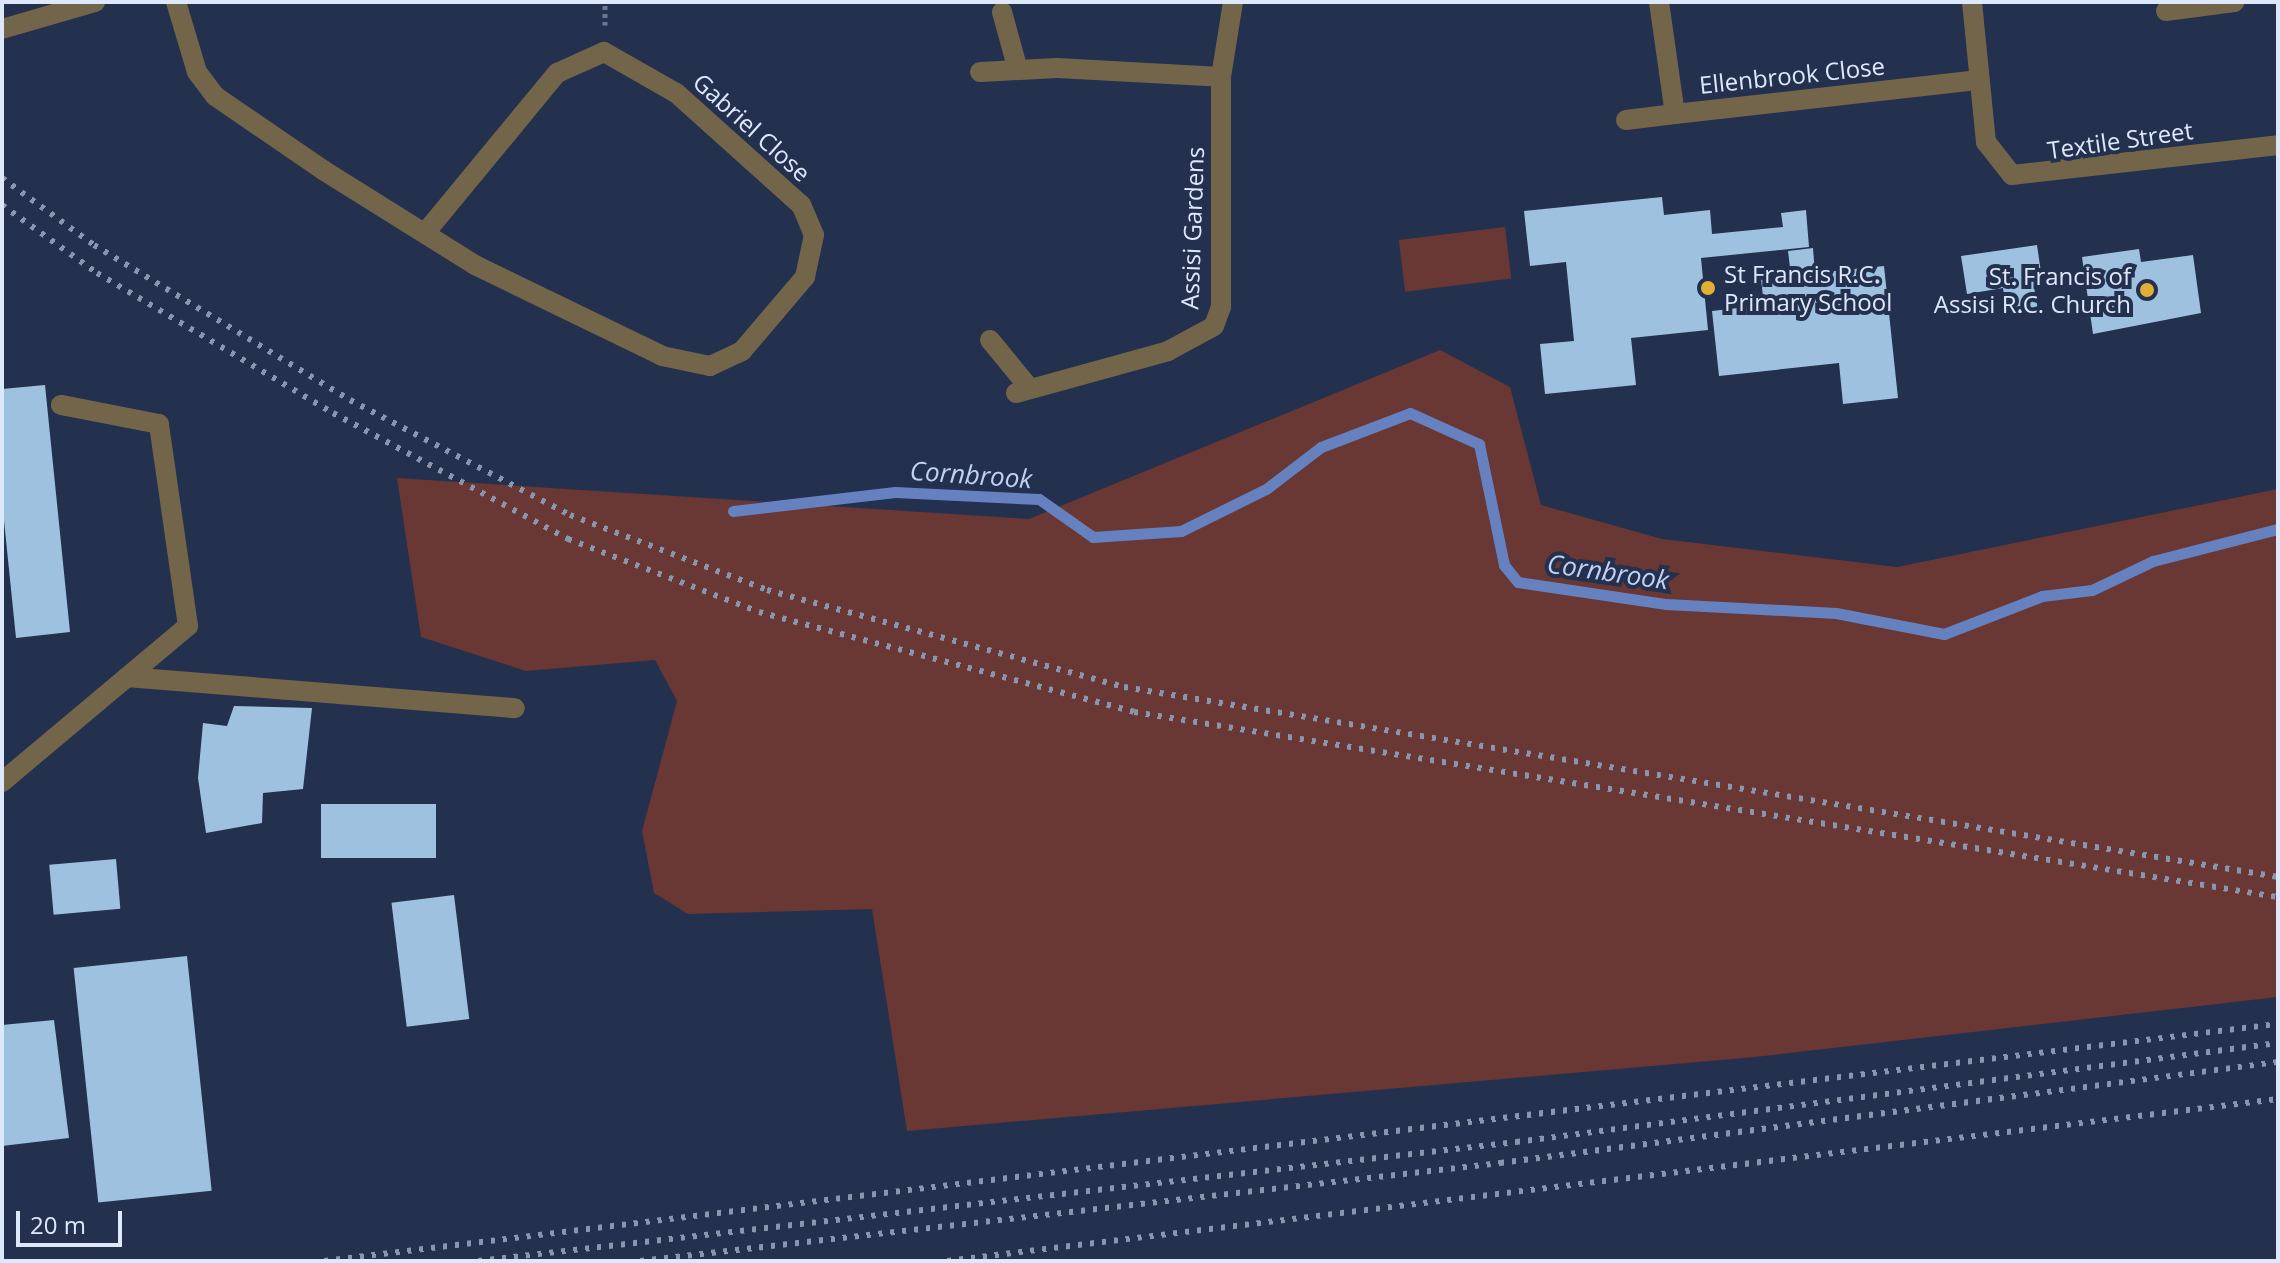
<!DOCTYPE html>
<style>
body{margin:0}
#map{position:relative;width:2280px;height:1263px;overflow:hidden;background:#23304e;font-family:"Open Sans",sans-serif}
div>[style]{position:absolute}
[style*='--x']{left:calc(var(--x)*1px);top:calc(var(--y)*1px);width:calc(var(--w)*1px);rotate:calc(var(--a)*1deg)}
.green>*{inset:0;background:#693734;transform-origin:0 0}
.stream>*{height:11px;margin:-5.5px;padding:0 5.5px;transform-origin:5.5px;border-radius:5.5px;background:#6681c0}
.building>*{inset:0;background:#9fc1e0;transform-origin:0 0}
.path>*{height:5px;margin-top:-2.5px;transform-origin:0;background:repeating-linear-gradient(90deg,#6c7892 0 4px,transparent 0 8px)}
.lane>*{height:20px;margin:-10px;padding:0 10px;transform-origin:10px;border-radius:10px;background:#736549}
.street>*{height:20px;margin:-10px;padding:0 10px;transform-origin:10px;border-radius:10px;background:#736549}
.rail>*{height:6px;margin-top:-3px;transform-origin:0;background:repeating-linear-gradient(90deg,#8a96ae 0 4px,transparent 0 12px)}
.dots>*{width:22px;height:22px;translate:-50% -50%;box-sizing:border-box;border:4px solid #23304e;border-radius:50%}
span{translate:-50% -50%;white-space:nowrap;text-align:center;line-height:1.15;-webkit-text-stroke:8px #23304e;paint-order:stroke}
.street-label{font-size:24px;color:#dee8fb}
.poi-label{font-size:24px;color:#dee8fb}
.left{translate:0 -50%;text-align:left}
.right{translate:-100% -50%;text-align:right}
.water-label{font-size:26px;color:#c0d1f4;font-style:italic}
.frame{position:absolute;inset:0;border:4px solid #dee8fb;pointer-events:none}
.scale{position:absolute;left:16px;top:1211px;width:106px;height:36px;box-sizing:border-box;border:4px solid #dee8fb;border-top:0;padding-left:10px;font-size:24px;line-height:28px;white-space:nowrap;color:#dee8fb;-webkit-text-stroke:6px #23304e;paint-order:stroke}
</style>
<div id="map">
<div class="green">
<div style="left:1505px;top:227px;width:52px;height:107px;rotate:83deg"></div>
<div style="clip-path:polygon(1440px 350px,1510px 387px,1541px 505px,1662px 539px,1897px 567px,2278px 489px,2278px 997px,1755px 1057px,907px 1131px,872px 909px,688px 914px,654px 893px,642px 831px,677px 701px,655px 660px,526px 671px,421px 637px,397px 478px,1029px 519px)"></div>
</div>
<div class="stream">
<div style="--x:733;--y:511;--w:163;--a:-6.7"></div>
<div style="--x:895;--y:492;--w:144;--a:2.8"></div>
<div style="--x:1039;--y:499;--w:66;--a:35.1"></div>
<div style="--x:1093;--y:537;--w:88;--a:-3.9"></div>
<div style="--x:1181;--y:531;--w:95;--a:-26.3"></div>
<div style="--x:1266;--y:489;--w:69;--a:-37.4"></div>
<div style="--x:1321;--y:447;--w:95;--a:-20.9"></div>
<div style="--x:1410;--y:413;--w:76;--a:24.2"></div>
<div style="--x:1479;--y:444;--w:124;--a:78.3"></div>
<div style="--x:1504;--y:565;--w:22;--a:51"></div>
<div style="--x:1518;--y:582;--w:150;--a:8.5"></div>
<div style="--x:1666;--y:604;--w:170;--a:3"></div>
<div style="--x:1836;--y:613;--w:110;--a:11"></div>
<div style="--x:1944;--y:634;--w:105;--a:-21.2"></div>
<div style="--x:2042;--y:596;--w:50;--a:-6.8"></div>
<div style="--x:2092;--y:590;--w:68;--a:-25.4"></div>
<div style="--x:2153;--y:561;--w:129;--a:-14.4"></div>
</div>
<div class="building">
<div style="clip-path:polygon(1662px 197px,1664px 215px,1710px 210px,1712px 234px,1783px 227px,1781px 213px,1806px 210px,1809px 247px,1701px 258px,1708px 330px,1631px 338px,1636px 385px,1545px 394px,1540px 344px,1574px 341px,1566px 262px,1530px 266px,1524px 211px)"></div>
<div style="clip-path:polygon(2037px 245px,2043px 286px,2034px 287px,2038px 310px,2007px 315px,2003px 288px,1967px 294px,1961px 256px)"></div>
<div style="clip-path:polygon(1813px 248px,1815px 273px,1884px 266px,1898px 398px,1843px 404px,1839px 363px,1719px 376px,1712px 311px,1764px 305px,1761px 279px,1791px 276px,1788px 251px)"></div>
<div style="clip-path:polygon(2139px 249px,2141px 262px,2193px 255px,2201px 313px,2093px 334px,2082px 257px)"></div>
<div style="clip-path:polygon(45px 385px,70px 632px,16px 638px,2px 501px,2px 389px)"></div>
<div style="clip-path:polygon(234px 706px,312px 708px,303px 789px,263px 793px,262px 823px,206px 833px,198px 778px,203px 723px,227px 726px)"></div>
<div style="left:436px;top:804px;width:54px;height:115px;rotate:90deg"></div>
<div style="left:116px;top:859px;width:50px;height:67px;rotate:85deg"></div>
<div style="left:454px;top:895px;width:125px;height:63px;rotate:83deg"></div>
<div style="left:187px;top:956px;width:236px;height:114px;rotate:84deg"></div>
<div style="clip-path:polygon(54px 1020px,69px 1138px,2px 1146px,2px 1025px)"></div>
</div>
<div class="path">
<div style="--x:605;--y:25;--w:23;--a:-90"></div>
</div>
<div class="lane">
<div style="--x:2;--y:29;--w:97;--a:-16.2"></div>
<div style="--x:127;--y:677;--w:389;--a:4.6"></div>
<div style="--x:2;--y:782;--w:243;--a:-40"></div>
<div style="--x:188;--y:626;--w:204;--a:-98.2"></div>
<div style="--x:159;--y:424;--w:100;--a:-169"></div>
</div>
<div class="street">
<div style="--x:176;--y:2;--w:73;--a:73.3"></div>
<div style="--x:197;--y:72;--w:30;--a:53"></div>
<div style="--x:215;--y:96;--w:131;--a:34.4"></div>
<div style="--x:323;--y:170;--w:179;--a:32"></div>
<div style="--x:475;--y:265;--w:208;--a:25.9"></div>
<div style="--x:662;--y:356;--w:49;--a:11.8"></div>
<div style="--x:710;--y:366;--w:35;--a:-25"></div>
<div style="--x:742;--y:351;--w:97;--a:-49.6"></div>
<div style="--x:805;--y:277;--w:43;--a:-77.9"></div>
<div style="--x:814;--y:235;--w:33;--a:-113"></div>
<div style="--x:801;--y:205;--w:168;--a:-138.1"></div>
<div style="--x:676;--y:93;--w:83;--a:-150.3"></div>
<div style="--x:604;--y:52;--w:51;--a:155.9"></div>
<div style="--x:557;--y:73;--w:207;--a:129.5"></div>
<div style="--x:1659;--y:2;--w:113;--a:81.9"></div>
<div style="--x:1675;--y:114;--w:306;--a:-6.4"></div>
<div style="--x:1972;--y:2;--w:141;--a:84.3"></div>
<div style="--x:1986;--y:142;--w:42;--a:51.8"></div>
<div style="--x:2012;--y:175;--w:268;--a:-6.4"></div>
<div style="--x:2166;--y:11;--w:69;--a:-7.5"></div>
<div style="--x:1002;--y:12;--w:60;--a:74.6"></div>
<div style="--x:980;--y:72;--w:77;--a:-3"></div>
<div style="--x:1057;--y:68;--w:164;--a:3.1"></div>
<div style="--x:1626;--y:120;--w:49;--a:-7"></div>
<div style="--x:990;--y:340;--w:58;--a:50.6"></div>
<div style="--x:1016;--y:393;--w:158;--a:-15.4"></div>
<div style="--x:1168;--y:351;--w:52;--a:-28.5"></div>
<div style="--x:1214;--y:326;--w:20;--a:-70"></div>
<div style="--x:1221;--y:307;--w:230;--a:-90"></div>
<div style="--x:1221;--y:77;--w:76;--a:-80.9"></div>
</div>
<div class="rail">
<div style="--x:2;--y:178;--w:114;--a:36.1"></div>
<div style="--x:94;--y:245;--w:299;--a:31.2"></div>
<div style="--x:350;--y:400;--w:248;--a:27.6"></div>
<div style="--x:570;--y:515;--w:211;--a:20.8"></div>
<div style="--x:767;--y:590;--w:370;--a:15.2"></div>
<div style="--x:1124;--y:687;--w:1170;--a:9.35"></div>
<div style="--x:2;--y:205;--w:117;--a:35.6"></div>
<div style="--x:97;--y:273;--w:274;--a:30.7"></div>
<div style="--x:333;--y:413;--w:267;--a:28.2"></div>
<div style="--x:568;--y:539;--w:204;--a:20.9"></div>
<div style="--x:759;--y:612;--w:388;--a:14.9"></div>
<div style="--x:1134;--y:712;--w:1159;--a:9.19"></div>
<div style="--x:324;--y:1261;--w:1968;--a:-6.92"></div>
<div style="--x:478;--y:1261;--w:1045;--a:-6.54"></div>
<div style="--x:1516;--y:1142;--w:768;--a:-7.4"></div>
<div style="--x:640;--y:1261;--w:866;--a:-6.5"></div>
<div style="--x:1500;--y:1163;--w:785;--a:-7.4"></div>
<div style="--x:947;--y:1261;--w:1341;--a:-6.94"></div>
</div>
<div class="dots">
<div style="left:1708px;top:288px;background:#e1af34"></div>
<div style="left:2147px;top:290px;background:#e1af34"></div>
</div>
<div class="street-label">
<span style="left:1792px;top:75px;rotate:-6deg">Ellenbrook Close</span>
<span style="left:752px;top:127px;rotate:42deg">Gabriel Close</span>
<span style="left:2120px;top:140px;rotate:-8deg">Textile Street</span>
<span style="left:1192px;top:228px;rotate:-88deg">Assisi Gardens</span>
</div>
<div class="poi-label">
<span class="left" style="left:1724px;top:288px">St Francis R.C.<br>Primary School</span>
<span class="right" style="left:2131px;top:290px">St. Francis of<br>Assisi R.C. Church</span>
</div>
<div class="water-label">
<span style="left:971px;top:475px;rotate:4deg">Cornbrook</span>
<span style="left:1608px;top:572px;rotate:8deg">Cornbrook</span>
</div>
<div class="frame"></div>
<div class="scale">20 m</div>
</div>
